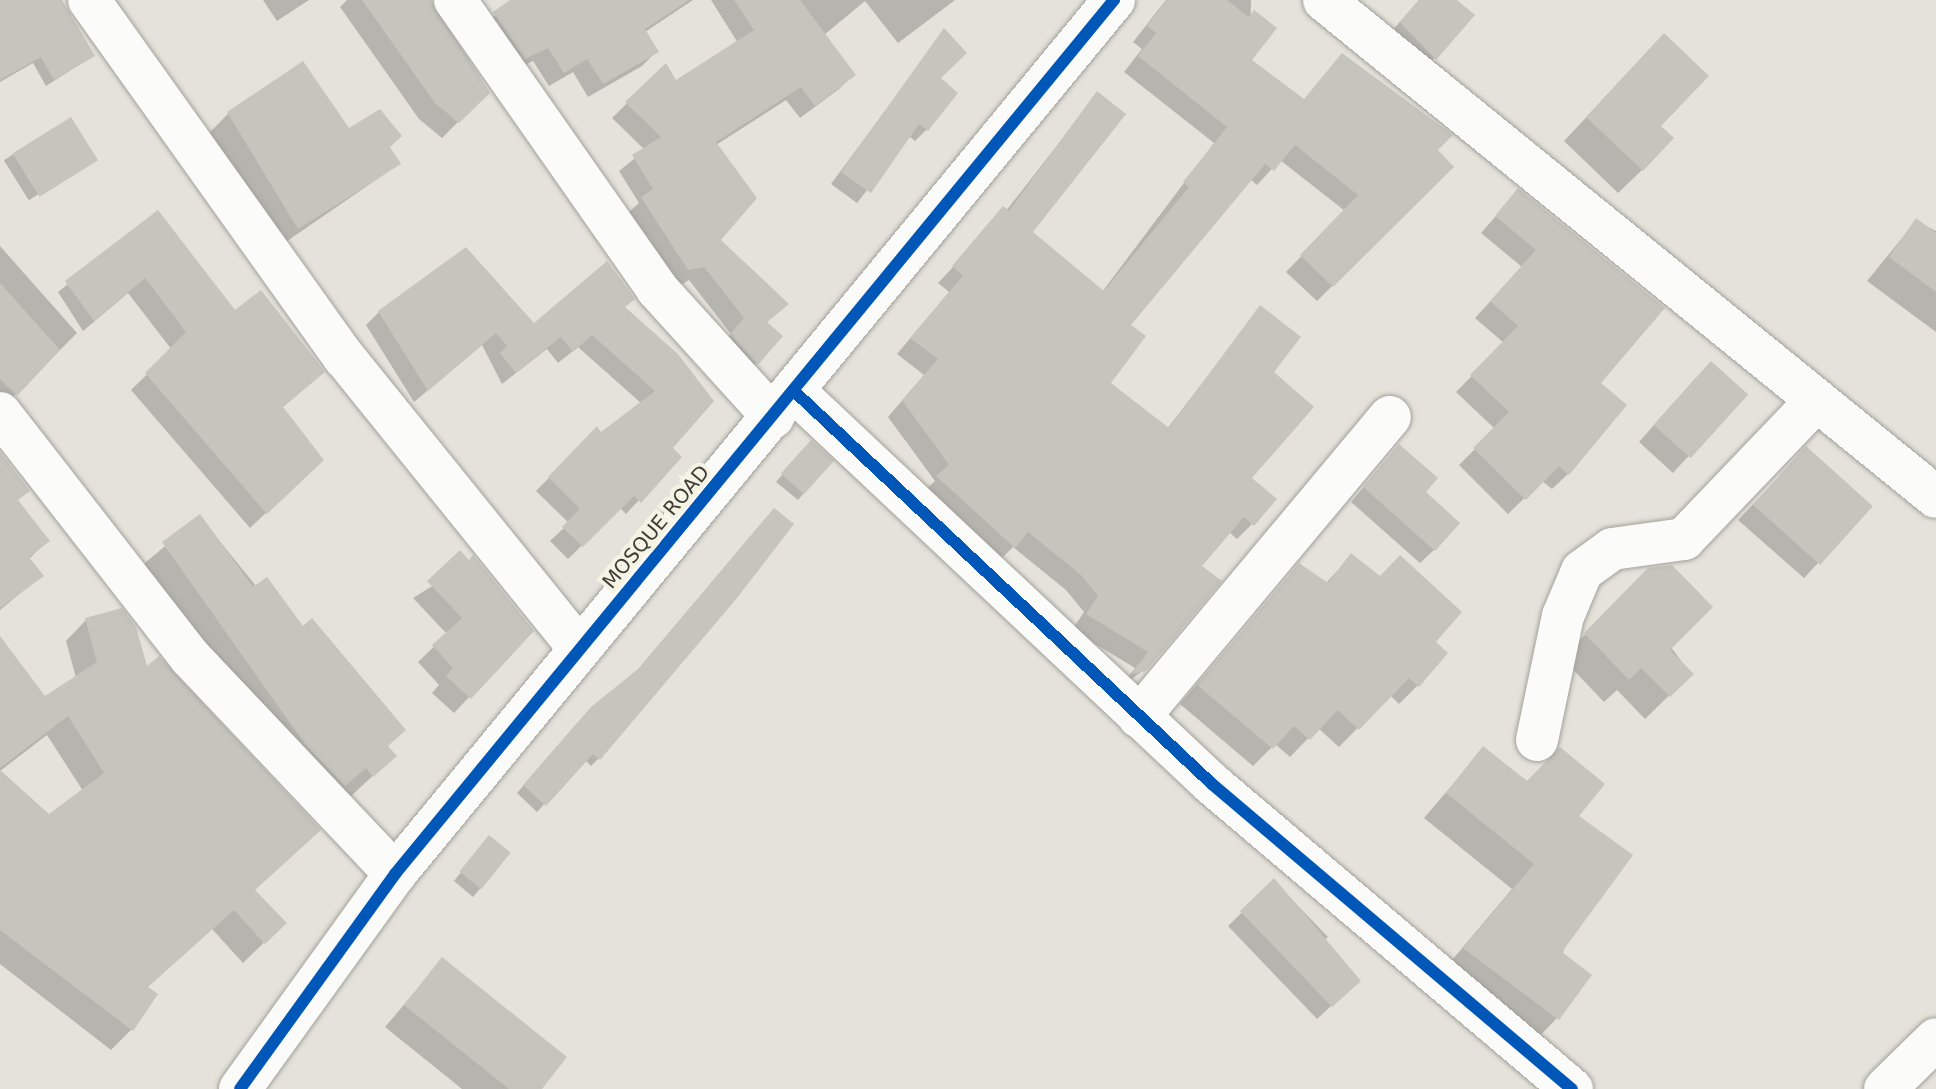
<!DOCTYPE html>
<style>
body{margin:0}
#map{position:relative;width:1936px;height:1089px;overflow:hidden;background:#e4e2da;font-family:"DejaVu Sans",sans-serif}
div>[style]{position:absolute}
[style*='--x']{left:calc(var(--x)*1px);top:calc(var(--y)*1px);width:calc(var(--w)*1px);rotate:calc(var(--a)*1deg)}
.shadow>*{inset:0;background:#0003;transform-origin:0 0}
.building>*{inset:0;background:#c5c5be;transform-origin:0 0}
.roads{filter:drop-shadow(0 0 2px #a2a19b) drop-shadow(0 0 2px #a2a19b)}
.minor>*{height:42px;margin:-21px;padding:0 21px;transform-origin:21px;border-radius:21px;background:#fbfbf9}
.cycleway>*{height:12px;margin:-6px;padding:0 6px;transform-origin:6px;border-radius:6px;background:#0057b8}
span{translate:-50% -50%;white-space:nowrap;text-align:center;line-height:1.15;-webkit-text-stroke:8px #f5f3e3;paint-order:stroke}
.street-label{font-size:20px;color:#3e3d37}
</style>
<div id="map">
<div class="shadow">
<div style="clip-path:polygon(6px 0,60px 0,93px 56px,46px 86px,33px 63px,0 82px)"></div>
<div style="clip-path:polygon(263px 0,309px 0,277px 21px)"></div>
<div style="clip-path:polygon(347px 0,427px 0,488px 92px,442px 138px,419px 119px,340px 7px)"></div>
<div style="clip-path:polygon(514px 0,693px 0,645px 32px,656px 52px,642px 66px,588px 97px,573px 72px,549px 86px,533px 61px,511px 72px,480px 28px)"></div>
<div style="clip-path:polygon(711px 0,955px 0,898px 43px,865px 1px,824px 35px,853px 75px,839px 89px,800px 118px,786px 100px,716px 145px,718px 240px,787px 304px,766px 323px,756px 363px,742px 377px,717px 349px,731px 334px,689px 280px,676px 288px,628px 213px,639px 203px,619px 171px,645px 150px,612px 118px,665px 66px,676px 83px,738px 43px)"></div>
<div style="clip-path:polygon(1166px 0,1251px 0,1250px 60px,1303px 101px,1342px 56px,1452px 167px,1317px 301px,1286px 272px,1345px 211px,1280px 160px,1257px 185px,1250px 179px,1128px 326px,1108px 383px,1167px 429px,1260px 308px,1272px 372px,1250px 478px,1252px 524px,1237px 539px,1229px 532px,1199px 566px,1144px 670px,1119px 688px,1135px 668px,1072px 630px,1084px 612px,1066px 590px,1013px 547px,998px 562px,922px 493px,935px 481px,888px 417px,924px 375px,897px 354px,949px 292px,938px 283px,1006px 211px,1097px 94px,1031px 232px,1102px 292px,1214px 143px,1124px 72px,1142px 49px,1133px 42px)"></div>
<div style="clip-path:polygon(1419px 0,1454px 0,1472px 16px,1419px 75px,1385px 39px)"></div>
<div style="clip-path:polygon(944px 31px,927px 129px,915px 141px,909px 136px,857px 203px,831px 184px)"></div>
<div style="clip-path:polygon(1641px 59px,1659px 126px,1642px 170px,1618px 193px,1564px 141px)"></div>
<div style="clip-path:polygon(228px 114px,349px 131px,388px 147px,399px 164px,277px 248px,208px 134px)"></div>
<div style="left:70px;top:119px;width:47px;height:78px;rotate:58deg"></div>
<div style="clip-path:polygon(1518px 191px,1598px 383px,1568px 474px,1552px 489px,1542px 481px,1508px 514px,1459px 465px,1495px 429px,1456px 392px,1504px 343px,1475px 318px,1522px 267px,1481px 233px)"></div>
<div style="clip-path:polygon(157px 213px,235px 313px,323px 372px,282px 408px,306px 475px,250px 528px,131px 390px,172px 350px,128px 293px,83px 331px,58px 292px)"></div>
<div style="clip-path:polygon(1916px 221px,1936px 231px,1936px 332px,1867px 281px)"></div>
<div style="clip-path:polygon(0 246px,77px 333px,0 410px)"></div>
<div style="clip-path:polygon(623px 307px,676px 355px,670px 449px,679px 457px,626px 514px,620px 508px,568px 559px,550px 541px,569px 523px,536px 491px,597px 429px,601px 434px,642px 404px,578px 347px,558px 363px,547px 349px,502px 384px,482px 345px,414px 402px,366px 325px,379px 312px,534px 326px)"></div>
<div style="clip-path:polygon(1695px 379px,1745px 394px,1673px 473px,1639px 442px)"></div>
<div style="clip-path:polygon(1399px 446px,1434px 550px,1420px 563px,1351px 502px)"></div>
<div style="clip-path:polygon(1806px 449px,1819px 562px,1804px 578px,1738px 520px)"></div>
<div style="clip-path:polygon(803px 450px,831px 462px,798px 500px,776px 482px)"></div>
<div style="clip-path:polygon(0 458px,17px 501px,47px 541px,29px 559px,41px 576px,0 610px)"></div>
<div style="clip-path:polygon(200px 517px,394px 756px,349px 798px,320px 808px,140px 567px)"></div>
<div style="clip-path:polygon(1351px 556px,1433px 642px,1418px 685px,1399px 704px,1390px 695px,1339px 747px,1318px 728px,1290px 757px,1275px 744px,1253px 766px,1180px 704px,1299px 566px,1325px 584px)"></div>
<div style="clip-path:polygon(469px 563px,532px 631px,454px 713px,432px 693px,439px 685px,418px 662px,447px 634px,413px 598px)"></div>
<div style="clip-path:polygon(1629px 591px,1691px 674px,1645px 719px,1617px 690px,1604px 702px,1562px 658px)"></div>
<div style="clip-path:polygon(86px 620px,146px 670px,254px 891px,284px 923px,243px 963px,212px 929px,146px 988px,132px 1029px,111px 1050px,0 964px,0 773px,49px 817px,83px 791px,47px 735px,0 771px,0 644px,44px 699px,76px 678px,66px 641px)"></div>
<div style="clip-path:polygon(592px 708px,599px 758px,591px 766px,585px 760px,537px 812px,517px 793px)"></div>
<div style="clip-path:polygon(1483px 749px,1576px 816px,1557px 1018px,1534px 1042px,1441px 973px,1512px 889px,1424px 818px)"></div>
<div style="clip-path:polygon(482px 845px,509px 854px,473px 897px,454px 881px)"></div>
<div style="clip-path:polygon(1274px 881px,1328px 937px,1323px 942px,1344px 994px,1317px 1019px,1228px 926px)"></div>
<div style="clip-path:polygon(442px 960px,539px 1089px,462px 1089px,385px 1027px)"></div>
</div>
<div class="building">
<div style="clip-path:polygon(0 0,62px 0,95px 56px,54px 80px,41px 57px,0 80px)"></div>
<div style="clip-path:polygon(362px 0,431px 0,490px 93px,459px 123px,435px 103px)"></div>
<div style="clip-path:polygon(510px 0,689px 0,645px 29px,659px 52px,603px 84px,587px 59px,564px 73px,548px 48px,525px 59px,493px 12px)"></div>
<div style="clip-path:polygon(734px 0,800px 0,856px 75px,815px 106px,801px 87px,716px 142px,757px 198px,721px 240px,789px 304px,767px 322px,783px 336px,758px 365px,730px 334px,744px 318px,704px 267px,688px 270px,641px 197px,653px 189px,632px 155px,661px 137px,625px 102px,666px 63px,676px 80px,754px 30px)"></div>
<div style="clip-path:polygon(1167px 0,1227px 0,1249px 17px,1254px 10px,1277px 28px,1252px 60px,1304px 99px,1342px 53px,1453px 135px,1438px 150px,1454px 167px,1333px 287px,1300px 255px,1358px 195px,1295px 145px,1274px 171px,1265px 164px,1131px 325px,1146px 336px,1111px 383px,1169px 428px,1260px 305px,1301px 337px,1274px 372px,1314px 407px,1252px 478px,1277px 499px,1254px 526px,1244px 517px,1202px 566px,1222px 581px,1146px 671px,1131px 674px,1148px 652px,1086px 614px,1098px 596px,1081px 575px,1028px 532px,1015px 548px,936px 476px,949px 465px,902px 400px,938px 359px,910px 338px,963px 276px,952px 266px,1003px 206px,1009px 211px,1097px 91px,1126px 114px,1033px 232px,1104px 291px,1189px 187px,1183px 182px,1227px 127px,1138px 56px,1156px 33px,1147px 26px)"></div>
<div style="clip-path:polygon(1419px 0,1457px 0,1475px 15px,1436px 60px,1400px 22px)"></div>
<div style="clip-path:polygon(944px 28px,967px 53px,941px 78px,958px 93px,928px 131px,919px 124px,871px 193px,841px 172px)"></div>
<div style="clip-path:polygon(1664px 33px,1709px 76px,1661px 126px,1674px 138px,1643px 171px,1586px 117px)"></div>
<div style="clip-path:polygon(303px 61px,349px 128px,380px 109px,402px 136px,390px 147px,401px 164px,298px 229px,227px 112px)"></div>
<div style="left:71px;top:117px;width:51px;height:69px;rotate:58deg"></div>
<div style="clip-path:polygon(1518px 188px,1665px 308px,1601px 383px,1627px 405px,1569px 475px,1559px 466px,1526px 500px,1473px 448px,1509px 412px,1470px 375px,1518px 326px,1490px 301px,1536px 250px,1495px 216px)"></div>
<div style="clip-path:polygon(158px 210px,235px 310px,261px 290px,325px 372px,283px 407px,324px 460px,267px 514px,145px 373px,186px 332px,145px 278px,94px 321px,65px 281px)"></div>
<div style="clip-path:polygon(1916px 218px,1936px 233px,1936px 292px,1889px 257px)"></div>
<div style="clip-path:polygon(466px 247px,534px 323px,607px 261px,635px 299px,625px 307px,678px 354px,714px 401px,673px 448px,682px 457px,641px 503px,634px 496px,583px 547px,562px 527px,580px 509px,548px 477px,597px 426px,601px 432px,655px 391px,592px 335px,573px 352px,561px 337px,516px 373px,500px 353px,507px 346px,496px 333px,428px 391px,378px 311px)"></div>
<div style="clip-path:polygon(0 283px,60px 350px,17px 396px,0 379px)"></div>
<div style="left:1711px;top:361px;width:50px;height:86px;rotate:42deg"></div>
<div style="left:811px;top:440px;width:31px;height:45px;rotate:42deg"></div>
<div style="clip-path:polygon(1399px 444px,1438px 478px,1426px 492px,1460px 523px,1435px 551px,1363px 487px)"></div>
<div style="left:1806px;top:446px;width:90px;height:79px;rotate:42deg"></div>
<div style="clip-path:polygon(0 452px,30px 491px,18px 500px,50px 541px,29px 557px,44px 576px,0 608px)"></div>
<div style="clip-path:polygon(774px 508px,794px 524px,737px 598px,600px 760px,593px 754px,546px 806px,523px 785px,591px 707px,638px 669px)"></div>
<div style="clip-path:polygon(200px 514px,253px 587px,267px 577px,303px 626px,312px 618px,406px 730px,388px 746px,397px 756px,373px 777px,366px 768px,345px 786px,305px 744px,162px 542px)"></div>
<div style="clip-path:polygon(460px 550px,469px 560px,473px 555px,534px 631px,471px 699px,446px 676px,453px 668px,432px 645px,462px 618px,427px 581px)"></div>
<div style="clip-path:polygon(1351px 553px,1380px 576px,1400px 555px,1462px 612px,1436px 642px,1448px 653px,1419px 687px,1409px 678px,1359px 730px,1338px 710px,1310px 740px,1294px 726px,1273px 749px,1197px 685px,1299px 563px,1328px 583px)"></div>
<div style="clip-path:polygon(1672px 565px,1713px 607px,1670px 650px,1694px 674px,1670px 697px,1641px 668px,1629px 680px,1584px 633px,1648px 568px)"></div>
<div style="clip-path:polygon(122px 608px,136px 627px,147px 666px,159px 656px,321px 830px,255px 890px,287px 923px,265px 944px,234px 910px,148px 987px,158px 994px,133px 1031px,0 930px,0 770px,49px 814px,104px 773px,68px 716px,0 768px,0 636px,45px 696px,97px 662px,85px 618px)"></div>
<div style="clip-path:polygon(1483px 746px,1527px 781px,1560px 747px,1605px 784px,1579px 816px,1633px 855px,1562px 952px,1592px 975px,1559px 1020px,1463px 948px,1534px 864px,1446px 793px)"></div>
<div style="left:489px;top:835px;width:28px;height:47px;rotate:39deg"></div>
<div style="clip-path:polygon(1274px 878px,1361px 981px,1332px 1007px,1240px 911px)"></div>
<div style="clip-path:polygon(442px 957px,567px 1057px,542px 1089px,509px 1089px,404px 1005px)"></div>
</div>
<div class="roads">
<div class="minor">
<div style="--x:89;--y:0;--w:439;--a:54.5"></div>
<div style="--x:344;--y:357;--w:375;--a:51.1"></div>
<div style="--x:455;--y:0;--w:353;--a:55"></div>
<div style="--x:657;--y:289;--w:173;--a:47.8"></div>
<div style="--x:1324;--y:0;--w:788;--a:39.08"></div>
<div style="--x:795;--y:392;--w:572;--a:43.23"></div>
<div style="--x:1212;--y:784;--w:472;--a:40.3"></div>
<div style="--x:0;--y:413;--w:309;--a:52.1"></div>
<div style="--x:190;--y:657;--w:299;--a:46.6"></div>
<div style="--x:1139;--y:717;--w:391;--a:-50.1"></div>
<div style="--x:1537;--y:740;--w:127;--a:-78.2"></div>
<div style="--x:1563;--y:616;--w:49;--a:-67.1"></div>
<div style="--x:1582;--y:571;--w:37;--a:-36"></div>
<div style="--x:1612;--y:549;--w:73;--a:-7.9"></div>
<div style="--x:1684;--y:539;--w:191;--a:-46.3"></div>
<div style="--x:240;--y:1089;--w:265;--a:-54.2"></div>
<div style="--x:395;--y:874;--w:1132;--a:-50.56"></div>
<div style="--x:1885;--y:1089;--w:71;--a:-44.4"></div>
</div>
</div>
<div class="cycleway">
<div style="--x:795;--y:392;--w:572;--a:43.23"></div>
<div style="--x:1212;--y:784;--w:472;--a:40.3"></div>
<div style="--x:240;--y:1089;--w:265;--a:-54.2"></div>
<div style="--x:395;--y:874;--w:1132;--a:-50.56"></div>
</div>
<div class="street-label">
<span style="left:656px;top:527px;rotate:-50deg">MOSQUE ROAD</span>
</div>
</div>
